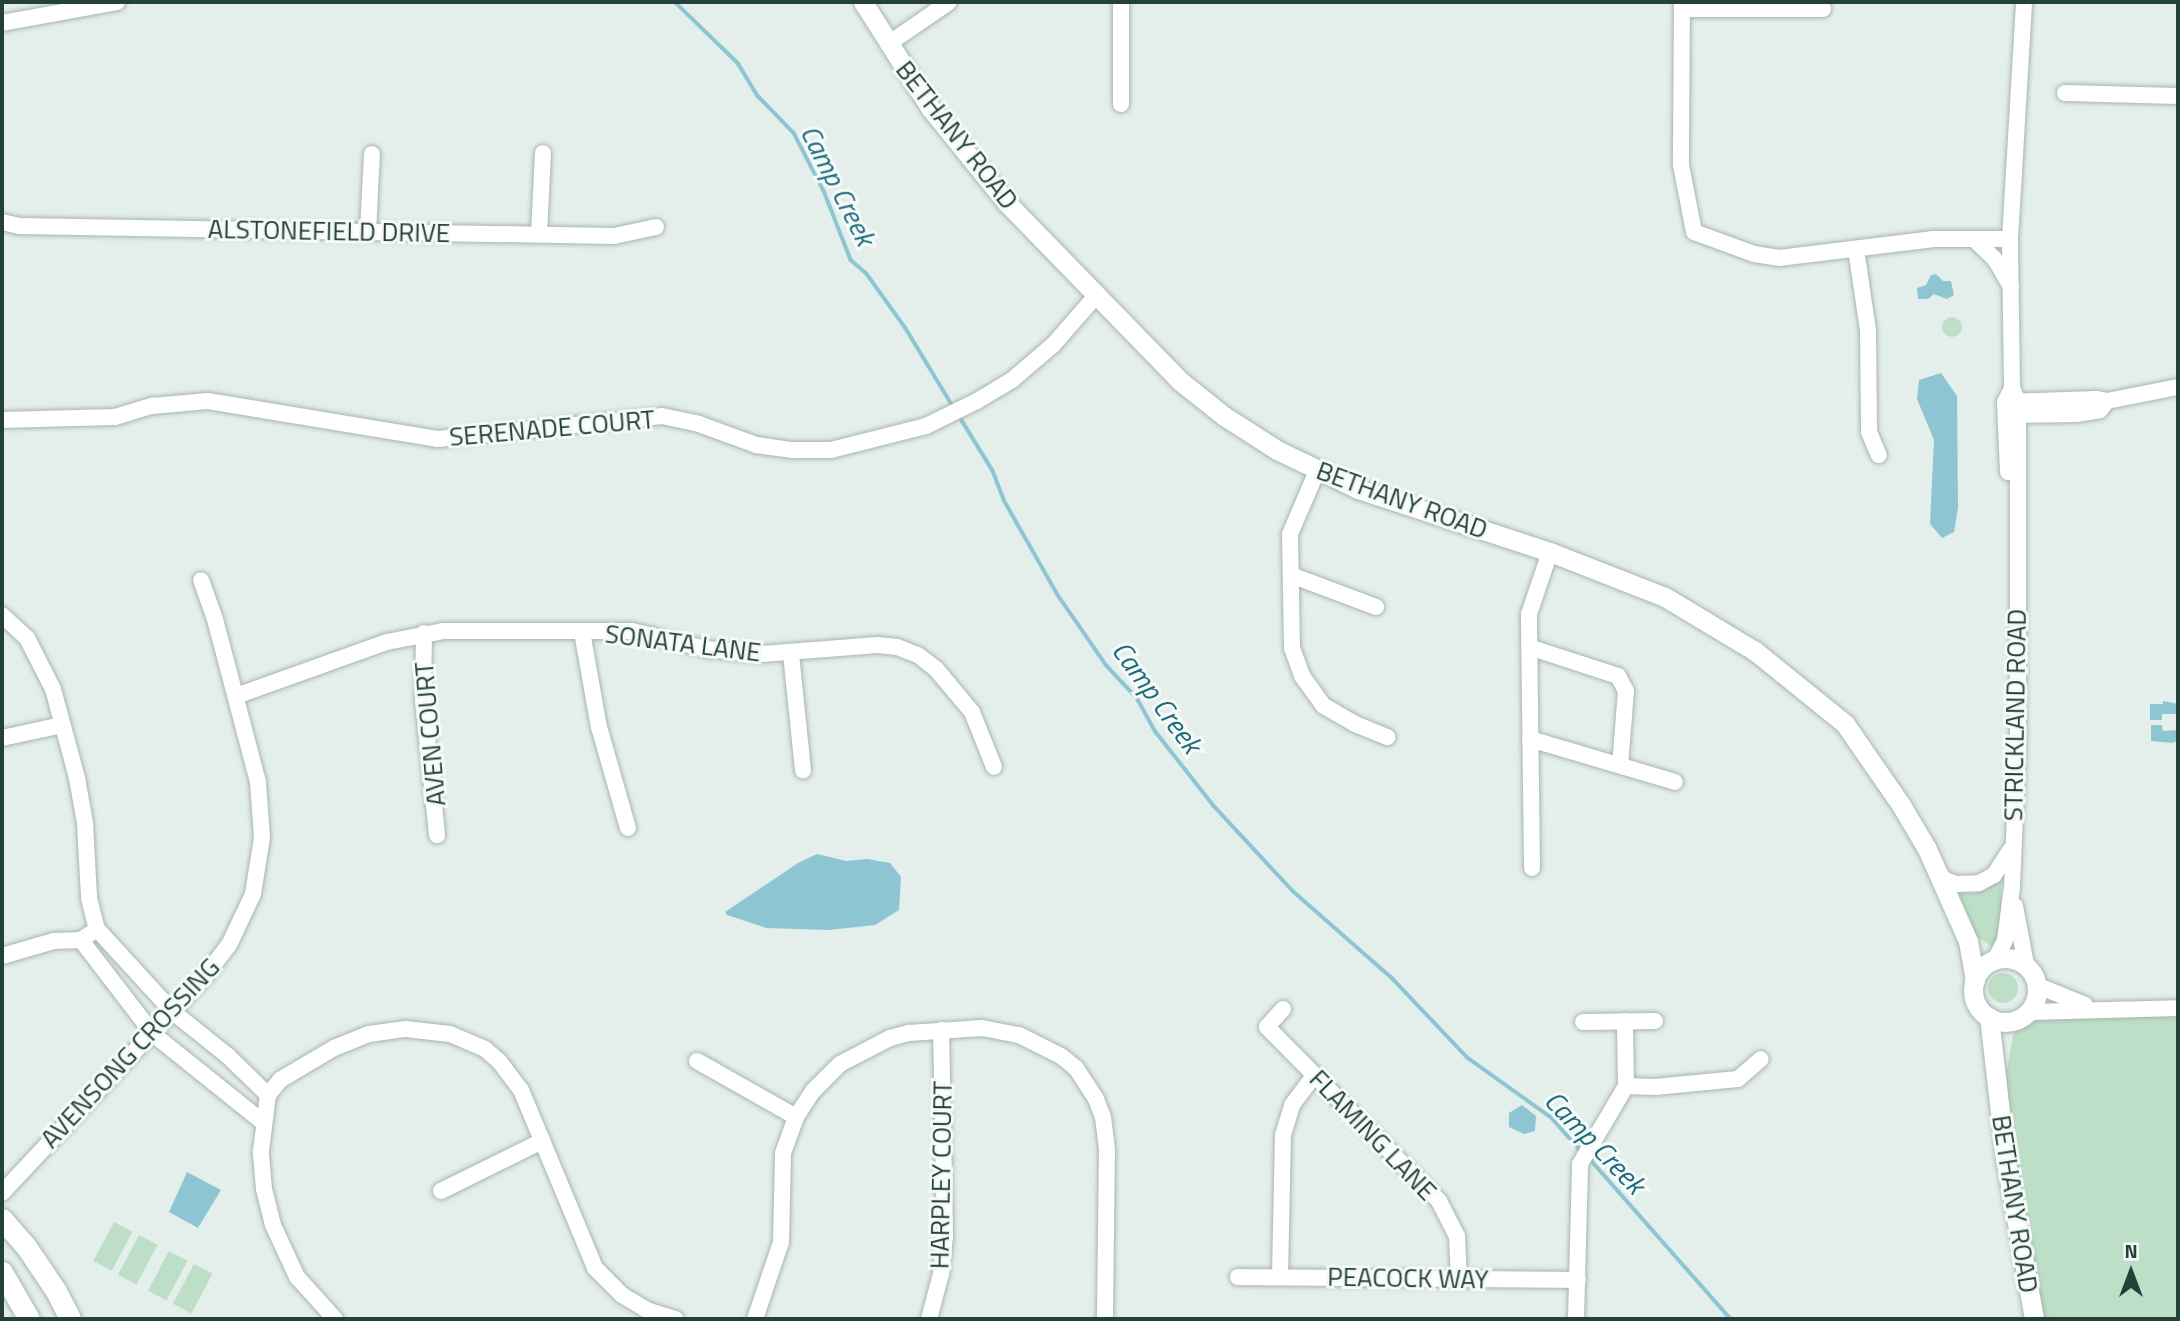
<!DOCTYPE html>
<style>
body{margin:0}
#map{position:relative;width:2180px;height:1321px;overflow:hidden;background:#e4eeea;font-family:"Titillium Web",sans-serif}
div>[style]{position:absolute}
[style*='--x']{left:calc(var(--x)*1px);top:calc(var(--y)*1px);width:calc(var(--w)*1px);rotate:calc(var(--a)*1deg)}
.green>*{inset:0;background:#bedfc7;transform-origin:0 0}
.round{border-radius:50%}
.water>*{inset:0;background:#8dc6d2}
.stream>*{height:3.5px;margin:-1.75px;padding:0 1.75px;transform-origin:1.75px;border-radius:1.75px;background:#8dc6d2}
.roads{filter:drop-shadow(0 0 2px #a6b6b1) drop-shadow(0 0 2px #a6b6b1)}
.minor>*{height:16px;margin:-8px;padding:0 8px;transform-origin:8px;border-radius:8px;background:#fff}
.tertiary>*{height:19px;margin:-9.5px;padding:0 9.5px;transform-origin:9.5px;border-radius:9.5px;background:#fff}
.tertiary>.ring{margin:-9.5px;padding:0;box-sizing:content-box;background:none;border:19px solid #fff;border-radius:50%}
.secondary>*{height:21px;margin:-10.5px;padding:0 10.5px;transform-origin:10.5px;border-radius:10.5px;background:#fff}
span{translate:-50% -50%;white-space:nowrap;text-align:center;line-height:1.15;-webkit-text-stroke:6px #f5faf8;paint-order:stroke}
.street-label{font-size:26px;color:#234039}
.water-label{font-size:28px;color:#1d6a7c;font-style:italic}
.frame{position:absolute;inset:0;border:4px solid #234039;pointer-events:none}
.north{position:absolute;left:2096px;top:1237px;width:70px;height:70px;-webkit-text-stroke:5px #f5faf8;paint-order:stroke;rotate:0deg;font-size:19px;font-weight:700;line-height:28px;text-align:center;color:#234039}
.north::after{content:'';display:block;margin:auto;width:24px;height:32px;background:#234039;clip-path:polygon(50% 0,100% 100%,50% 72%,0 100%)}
</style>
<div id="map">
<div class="green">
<div class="round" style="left:1942px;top:317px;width:20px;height:20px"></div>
<div style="clip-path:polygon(2001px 880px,2001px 932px,1992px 947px,1977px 937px,1959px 893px,1976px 893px)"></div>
<div class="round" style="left:1988px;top:973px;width:30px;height:30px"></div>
<div style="clip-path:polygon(2178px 1013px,2178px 1319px,2044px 1319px,2006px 1113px,2007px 1069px,2013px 1035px,2023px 1022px,2050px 1014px)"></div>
<div style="left:114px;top:1222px;width:21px;height:44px;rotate:28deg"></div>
<div style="left:139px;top:1235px;width:21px;height:45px;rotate:28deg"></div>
<div style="left:169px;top:1251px;width:21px;height:45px;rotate:28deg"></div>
<div style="left:194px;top:1264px;width:21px;height:45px;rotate:28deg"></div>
</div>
<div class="water">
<div style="clip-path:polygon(1936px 274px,1943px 281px,1951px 281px,1954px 295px,1947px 299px,1934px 294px,1928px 299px,1918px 299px,1917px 288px,1926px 285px,1931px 275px)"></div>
<div style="clip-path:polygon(1941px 373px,1957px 396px,1958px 508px,1954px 532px,1942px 538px,1930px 524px,1934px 440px,1917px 399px,1919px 380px)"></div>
<div style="clip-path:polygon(2163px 701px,2178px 704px,2178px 740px,2173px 743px,2151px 741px,2151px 725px,2162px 725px,2163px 731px,2178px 730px,2178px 714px,2162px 714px,2162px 720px,2150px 720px,2150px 704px,2163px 704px)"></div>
<div style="clip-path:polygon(817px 854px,846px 861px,867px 859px,890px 863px,901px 877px,899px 910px,875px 925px,829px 930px,766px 928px,727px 915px,725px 912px,731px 908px,798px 863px)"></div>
<div style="clip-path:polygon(1522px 1105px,1536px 1116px,1535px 1131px,1524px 1134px,1509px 1127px,1509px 1113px)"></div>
<div style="clip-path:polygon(187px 1172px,221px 1190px,198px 1228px,169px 1212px)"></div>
</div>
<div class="stream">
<div style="--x:675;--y:2;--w:88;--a:44.1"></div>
<div style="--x:738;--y:63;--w:39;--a:59"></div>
<div style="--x:758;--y:96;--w:52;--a:45.8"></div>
<div style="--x:794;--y:133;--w:65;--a:62.7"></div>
<div style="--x:824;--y:191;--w:74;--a:68.6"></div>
<div style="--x:851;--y:260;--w:21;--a:41"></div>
<div style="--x:867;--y:274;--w:65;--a:54.4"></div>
<div style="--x:905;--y:327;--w:95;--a:58.8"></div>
<div style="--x:958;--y:414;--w:67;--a:58.4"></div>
<div style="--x:993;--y:471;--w:31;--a:69"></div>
<div style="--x:1004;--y:500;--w:109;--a:60.4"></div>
<div style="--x:1058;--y:595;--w:86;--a:55.4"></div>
<div style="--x:1107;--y:666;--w:44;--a:46.8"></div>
<div style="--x:1137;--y:698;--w:39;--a:61"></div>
<div style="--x:1156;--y:732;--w:94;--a:51.9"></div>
<div style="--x:1214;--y:806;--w:116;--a:47.1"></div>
<div style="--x:1293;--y:891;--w:133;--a:41.3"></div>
<div style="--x:1393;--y:979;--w:109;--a:46.5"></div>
<div style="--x:1468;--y:1058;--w:103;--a:35.5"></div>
<div style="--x:1552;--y:1118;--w:44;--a:48.7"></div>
<div style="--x:1589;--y:1158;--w:215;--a:48.6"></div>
</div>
<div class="roads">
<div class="minor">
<div style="--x:1121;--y:2;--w:102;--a:90"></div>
<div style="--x:1682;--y:2;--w:163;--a:90.4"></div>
<div style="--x:1681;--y:165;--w:68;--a:79"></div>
<div style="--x:1694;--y:232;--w:64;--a:20.1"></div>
<div style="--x:1754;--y:254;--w:25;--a:9"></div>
<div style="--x:1779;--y:258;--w:156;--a:-7"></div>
<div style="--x:1934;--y:239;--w:76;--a:0"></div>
<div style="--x:1682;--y:9;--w:141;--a:0"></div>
<div style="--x:2;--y:23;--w:117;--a:-10.3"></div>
<div style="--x:888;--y:44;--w:74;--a:-34.5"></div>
<div style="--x:2065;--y:93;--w:113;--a:1.5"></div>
<div style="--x:2;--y:222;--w:17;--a:13"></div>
<div style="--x:19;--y:226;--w:595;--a:0.96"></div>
<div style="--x:614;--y:236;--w:43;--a:-12.1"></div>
<div style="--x:368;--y:232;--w:78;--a:-87.1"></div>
<div style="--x:539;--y:234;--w:81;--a:-87.2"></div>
<div style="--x:1974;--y:239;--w:28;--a:44"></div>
<div style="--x:1994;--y:258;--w:33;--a:59"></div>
<div style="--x:1856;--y:249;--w:82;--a:81.6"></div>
<div style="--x:1868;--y:330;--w:102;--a:89.4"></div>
<div style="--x:1869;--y:432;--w:25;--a:67"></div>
<div style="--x:2008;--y:402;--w:88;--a:-2"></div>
<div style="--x:2096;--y:399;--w:11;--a:10"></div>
<div style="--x:2107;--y:401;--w:72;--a:-11.2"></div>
<div style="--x:2009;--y:415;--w:67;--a:-0.9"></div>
<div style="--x:2076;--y:414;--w:24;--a:-9"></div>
<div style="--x:2100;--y:410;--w:11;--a:-52"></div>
<div style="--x:2;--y:420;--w:113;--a:-1.5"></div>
<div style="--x:115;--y:417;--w:39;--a:-17"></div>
<div style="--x:152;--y:406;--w:56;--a:-5.1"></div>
<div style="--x:208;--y:401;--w:232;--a:9.4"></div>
<div style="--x:437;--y:439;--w:226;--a:-5.8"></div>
<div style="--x:662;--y:416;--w:38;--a:12"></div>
<div style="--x:699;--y:424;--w:61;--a:20.2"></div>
<div style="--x:756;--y:445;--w:37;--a:8"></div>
<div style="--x:793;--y:450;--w:38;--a:0"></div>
<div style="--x:831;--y:450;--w:98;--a:-14.2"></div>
<div style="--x:926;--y:426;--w:57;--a:-26.1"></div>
<div style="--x:977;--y:401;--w:41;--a:-31"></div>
<div style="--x:1012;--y:380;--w:54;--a:-40.5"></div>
<div style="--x:1053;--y:345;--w:64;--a:-48.8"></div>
<div style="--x:1317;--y:471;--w:69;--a:113.2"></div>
<div style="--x:1290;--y:534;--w:114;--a:89"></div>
<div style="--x:1292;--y:648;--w:30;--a:70"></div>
<div style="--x:1302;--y:676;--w:37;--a:54"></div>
<div style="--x:1324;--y:706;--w:36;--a:30"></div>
<div style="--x:1355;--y:724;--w:35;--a:22"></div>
<div style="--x:2008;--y:472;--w:70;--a:-92.5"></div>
<div style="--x:2005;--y:402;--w:16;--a:-63"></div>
<div style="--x:1291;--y:575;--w:91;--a:20.6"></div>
<div style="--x:2;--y:615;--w:34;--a:43"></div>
<div style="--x:27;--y:638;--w:57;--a:63"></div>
<div style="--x:53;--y:689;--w:92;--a:74.9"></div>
<div style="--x:77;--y:778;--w:46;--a:79.9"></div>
<div style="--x:85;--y:823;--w:75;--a:86.9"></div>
<div style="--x:89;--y:898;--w:32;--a:76"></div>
<div style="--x:97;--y:929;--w:113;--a:47.5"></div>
<div style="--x:173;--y:1012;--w:70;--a:38.7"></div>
<div style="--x:228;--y:1056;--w:56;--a:44.3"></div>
<div style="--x:582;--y:632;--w:97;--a:79.9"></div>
<div style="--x:599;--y:727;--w:105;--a:74"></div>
<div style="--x:424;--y:633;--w:66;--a:90.9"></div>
<div style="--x:423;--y:699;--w:137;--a:84.1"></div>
<div style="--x:1529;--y:647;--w:94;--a:18"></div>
<div style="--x:1618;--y:676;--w:17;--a:62"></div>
<div style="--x:1626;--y:691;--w:74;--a:94.6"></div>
<div style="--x:791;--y:654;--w:117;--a:84.1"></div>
<div style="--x:236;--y:696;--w:160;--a:-19.7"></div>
<div style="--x:387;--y:642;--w:57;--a:-11.1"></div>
<div style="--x:443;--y:631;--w:189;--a:0"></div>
<div style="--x:632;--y:631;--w:76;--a:13.7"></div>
<div style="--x:706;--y:649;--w:56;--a:5.1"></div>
<div style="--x:762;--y:654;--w:116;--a:-4.4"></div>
<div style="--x:878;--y:645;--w:19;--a:6"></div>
<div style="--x:897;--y:647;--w:22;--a:21"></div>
<div style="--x:918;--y:655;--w:23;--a:38"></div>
<div style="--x:936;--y:669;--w:56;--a:50.1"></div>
<div style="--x:972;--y:712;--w:59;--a:68.2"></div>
<div style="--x:2;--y:738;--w:61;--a:-12.2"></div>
<div style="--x:1530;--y:739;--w:151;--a:16.5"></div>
<div style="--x:1532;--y:868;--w:254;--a:-90.7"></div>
<div style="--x:1529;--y:614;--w:65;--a:-71.3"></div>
<div style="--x:1938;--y:872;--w:11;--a:49"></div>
<div style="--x:1945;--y:880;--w:12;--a:20"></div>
<div style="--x:1956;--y:884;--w:23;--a:-2"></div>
<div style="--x:1979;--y:883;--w:17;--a:-28"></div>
<div style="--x:1994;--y:875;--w:30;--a:-57"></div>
<div style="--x:2015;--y:906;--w:60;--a:79.4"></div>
<div style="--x:81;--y:940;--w:118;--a:52.5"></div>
<div style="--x:153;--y:1034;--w:141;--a:38.7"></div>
<div style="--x:2;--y:956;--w:54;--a:-16.1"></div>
<div style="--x:54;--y:941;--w:27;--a:-2"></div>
<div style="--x:81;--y:940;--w:11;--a:-34"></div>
<div style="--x:1995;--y:960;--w:22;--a:-63"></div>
<div style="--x:2005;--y:940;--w:53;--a:-82.5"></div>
<div style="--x:2012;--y:887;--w:144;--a:-87.6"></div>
<div style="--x:2018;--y:743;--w:341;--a:-90"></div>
<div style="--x:2018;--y:402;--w:15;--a:-113"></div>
<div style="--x:2012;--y:388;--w:149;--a:-90.8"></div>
<div style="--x:2010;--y:239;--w:237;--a:-86.6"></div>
<div style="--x:2036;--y:985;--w:53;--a:22.2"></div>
<div style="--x:1283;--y:1009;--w:24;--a:132"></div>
<div style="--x:1267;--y:1027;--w:245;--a:45.3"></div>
<div style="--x:1439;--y:1201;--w:39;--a:63"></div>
<div style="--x:1457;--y:1236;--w:43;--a:87.3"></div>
<div style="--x:2030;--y:1012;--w:148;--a:-1.5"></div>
<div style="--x:1583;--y:1022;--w:72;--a:-0.8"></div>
<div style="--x:697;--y:1061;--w:114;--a:29.5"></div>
<div style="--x:1626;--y:1086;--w:29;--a:2"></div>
<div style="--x:1655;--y:1087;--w:83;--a:-5.5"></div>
<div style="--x:1738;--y:1079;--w:30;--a:-41"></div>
<div style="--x:441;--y:1191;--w:113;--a:-26.3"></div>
<div style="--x:2;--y:1193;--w:299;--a:-46.9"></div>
<div style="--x:206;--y:975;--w:38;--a:-53"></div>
<div style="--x:229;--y:945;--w:56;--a:-64.8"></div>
<div style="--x:253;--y:894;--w:57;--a:-80.9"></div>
<div style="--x:262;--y:838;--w:56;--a:-94.1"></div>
<div style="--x:258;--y:782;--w:169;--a:-104.8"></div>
<div style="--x:215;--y:619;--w:41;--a:-109.7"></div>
<div style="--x:1238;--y:1277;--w:340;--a:0.5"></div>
<div style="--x:1280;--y:1277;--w:142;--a:-88.8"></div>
<div style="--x:1283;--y:1135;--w:31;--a:-73"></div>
<div style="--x:1292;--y:1105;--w:38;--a:-53"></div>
<div style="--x:335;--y:1319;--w:57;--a:-132.1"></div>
<div style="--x:297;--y:1277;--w:57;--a:-114.8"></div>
<div style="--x:273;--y:1225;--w:37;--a:-104"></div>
<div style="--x:264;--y:1189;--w:38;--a:-95"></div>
<div style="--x:261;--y:1151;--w:56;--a:-82.9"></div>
<div style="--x:268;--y:1095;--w:19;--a:-51"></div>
<div style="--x:280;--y:1080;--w:63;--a:-30.7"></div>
<div style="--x:334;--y:1048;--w:38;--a:-22"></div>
<div style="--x:369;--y:1034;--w:37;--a:-8"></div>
<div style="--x:406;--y:1029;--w:44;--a:6.5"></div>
<div style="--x:450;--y:1034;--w:38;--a:23"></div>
<div style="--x:485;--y:1049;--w:18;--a:41"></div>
<div style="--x:499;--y:1061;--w:36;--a:53"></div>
<div style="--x:521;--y:1090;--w:193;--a:67.4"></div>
<div style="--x:595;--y:1268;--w:38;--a:45"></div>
<div style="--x:622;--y:1295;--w:31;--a:31"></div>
<div style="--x:649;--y:1311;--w:28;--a:17"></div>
<div style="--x:755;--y:1319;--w:81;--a:-71.3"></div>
<div style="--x:781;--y:1242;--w:89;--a:-88.7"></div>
<div style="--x:783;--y:1153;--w:38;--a:-70"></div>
<div style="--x:796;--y:1117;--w:31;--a:-57"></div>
<div style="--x:813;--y:1091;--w:38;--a:-45"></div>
<div style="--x:840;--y:1064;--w:56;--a:-27.5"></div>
<div style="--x:890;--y:1038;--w:20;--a:-15"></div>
<div style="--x:909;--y:1033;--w:73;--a:-3.9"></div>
<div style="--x:982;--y:1028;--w:38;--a:11"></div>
<div style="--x:1019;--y:1035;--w:47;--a:26.6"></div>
<div style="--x:1061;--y:1056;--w:19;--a:39"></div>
<div style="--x:1076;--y:1068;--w:37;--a:57"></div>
<div style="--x:1096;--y:1099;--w:19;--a:69"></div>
<div style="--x:1103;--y:1117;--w:33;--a:83"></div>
<div style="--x:1107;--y:1150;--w:169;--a:90.7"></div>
<div style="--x:929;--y:1319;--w:47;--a:-75.1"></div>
<div style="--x:941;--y:1274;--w:38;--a:-84"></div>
<div style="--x:945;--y:1236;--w:206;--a:-91.1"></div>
<div style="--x:1576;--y:1319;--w:155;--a:-88.5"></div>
<div style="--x:1580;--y:1164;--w:91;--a:-59.5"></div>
<div style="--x:1626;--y:1086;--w:65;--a:-90.9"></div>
</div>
<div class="tertiary">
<div style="--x:863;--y:2;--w:127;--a:57.6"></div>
<div style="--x:931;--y:109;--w:121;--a:51"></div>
<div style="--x:1007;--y:203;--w:248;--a:45.8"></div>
<div style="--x:1180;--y:381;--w:56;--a:38.5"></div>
<div style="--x:1224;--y:416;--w:63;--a:32.7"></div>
<div style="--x:1277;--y:450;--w:90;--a:25.7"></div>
<div style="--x:1358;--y:489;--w:202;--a:18.2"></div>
<div style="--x:1550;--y:552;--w:123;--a:21.4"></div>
<div style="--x:1665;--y:597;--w:105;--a:31"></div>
<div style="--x:1755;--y:651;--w:116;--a:39"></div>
<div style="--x:1845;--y:724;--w:98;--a:55.3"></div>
<div style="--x:1901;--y:805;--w:51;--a:59.4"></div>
<div style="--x:1927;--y:849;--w:101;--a:66"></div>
<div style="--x:1968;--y:941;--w:40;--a:80"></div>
<div class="ring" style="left:1973px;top:958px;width:45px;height:45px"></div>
<div style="--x:1989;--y:1017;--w:140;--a:83.4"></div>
<div style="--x:2005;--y:1156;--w:166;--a:79.9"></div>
</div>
<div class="secondary">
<div style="--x:2;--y:1219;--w:35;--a:49"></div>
<div style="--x:25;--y:1245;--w:55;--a:56"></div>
<div style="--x:56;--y:1291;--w:31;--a:63"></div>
<div style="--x:2;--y:1272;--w:54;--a:60.1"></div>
</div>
</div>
<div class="street-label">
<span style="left:957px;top:135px;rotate:52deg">BETHANY ROAD</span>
<span style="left:329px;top:231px;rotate:1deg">ALSTONEFIELD DRIVE</span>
<span style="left:552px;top:428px;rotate:-5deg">SERENADE COURT</span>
<span style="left:1402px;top:500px;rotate:20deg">BETHANY ROAD</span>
<span style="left:683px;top:643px;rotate:7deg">SONATA LANE</span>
<span style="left:2015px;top:715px;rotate:-89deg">STRICKLAND ROAD</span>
<span style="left:430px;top:734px;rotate:-95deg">AVEN COURT</span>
<span style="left:130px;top:1053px;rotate:-47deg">AVENSONG CROSSING</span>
<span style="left:1373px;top:1135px;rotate:46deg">FLAMING LANE</span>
<span style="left:941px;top:1175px;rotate:-89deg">HARPLEY COURT</span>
<span style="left:2015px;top:1204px;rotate:81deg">BETHANY ROAD</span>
<span style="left:1408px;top:1278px;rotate:1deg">PEACOCK WAY</span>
</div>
<div class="water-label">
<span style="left:838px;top:185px;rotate:63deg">Camp Creek</span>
<span style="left:1157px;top:697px;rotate:54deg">Camp Creek</span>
<span style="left:1595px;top:1142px;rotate:46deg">Camp Creek</span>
</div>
<div class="frame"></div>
<div class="north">N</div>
</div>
